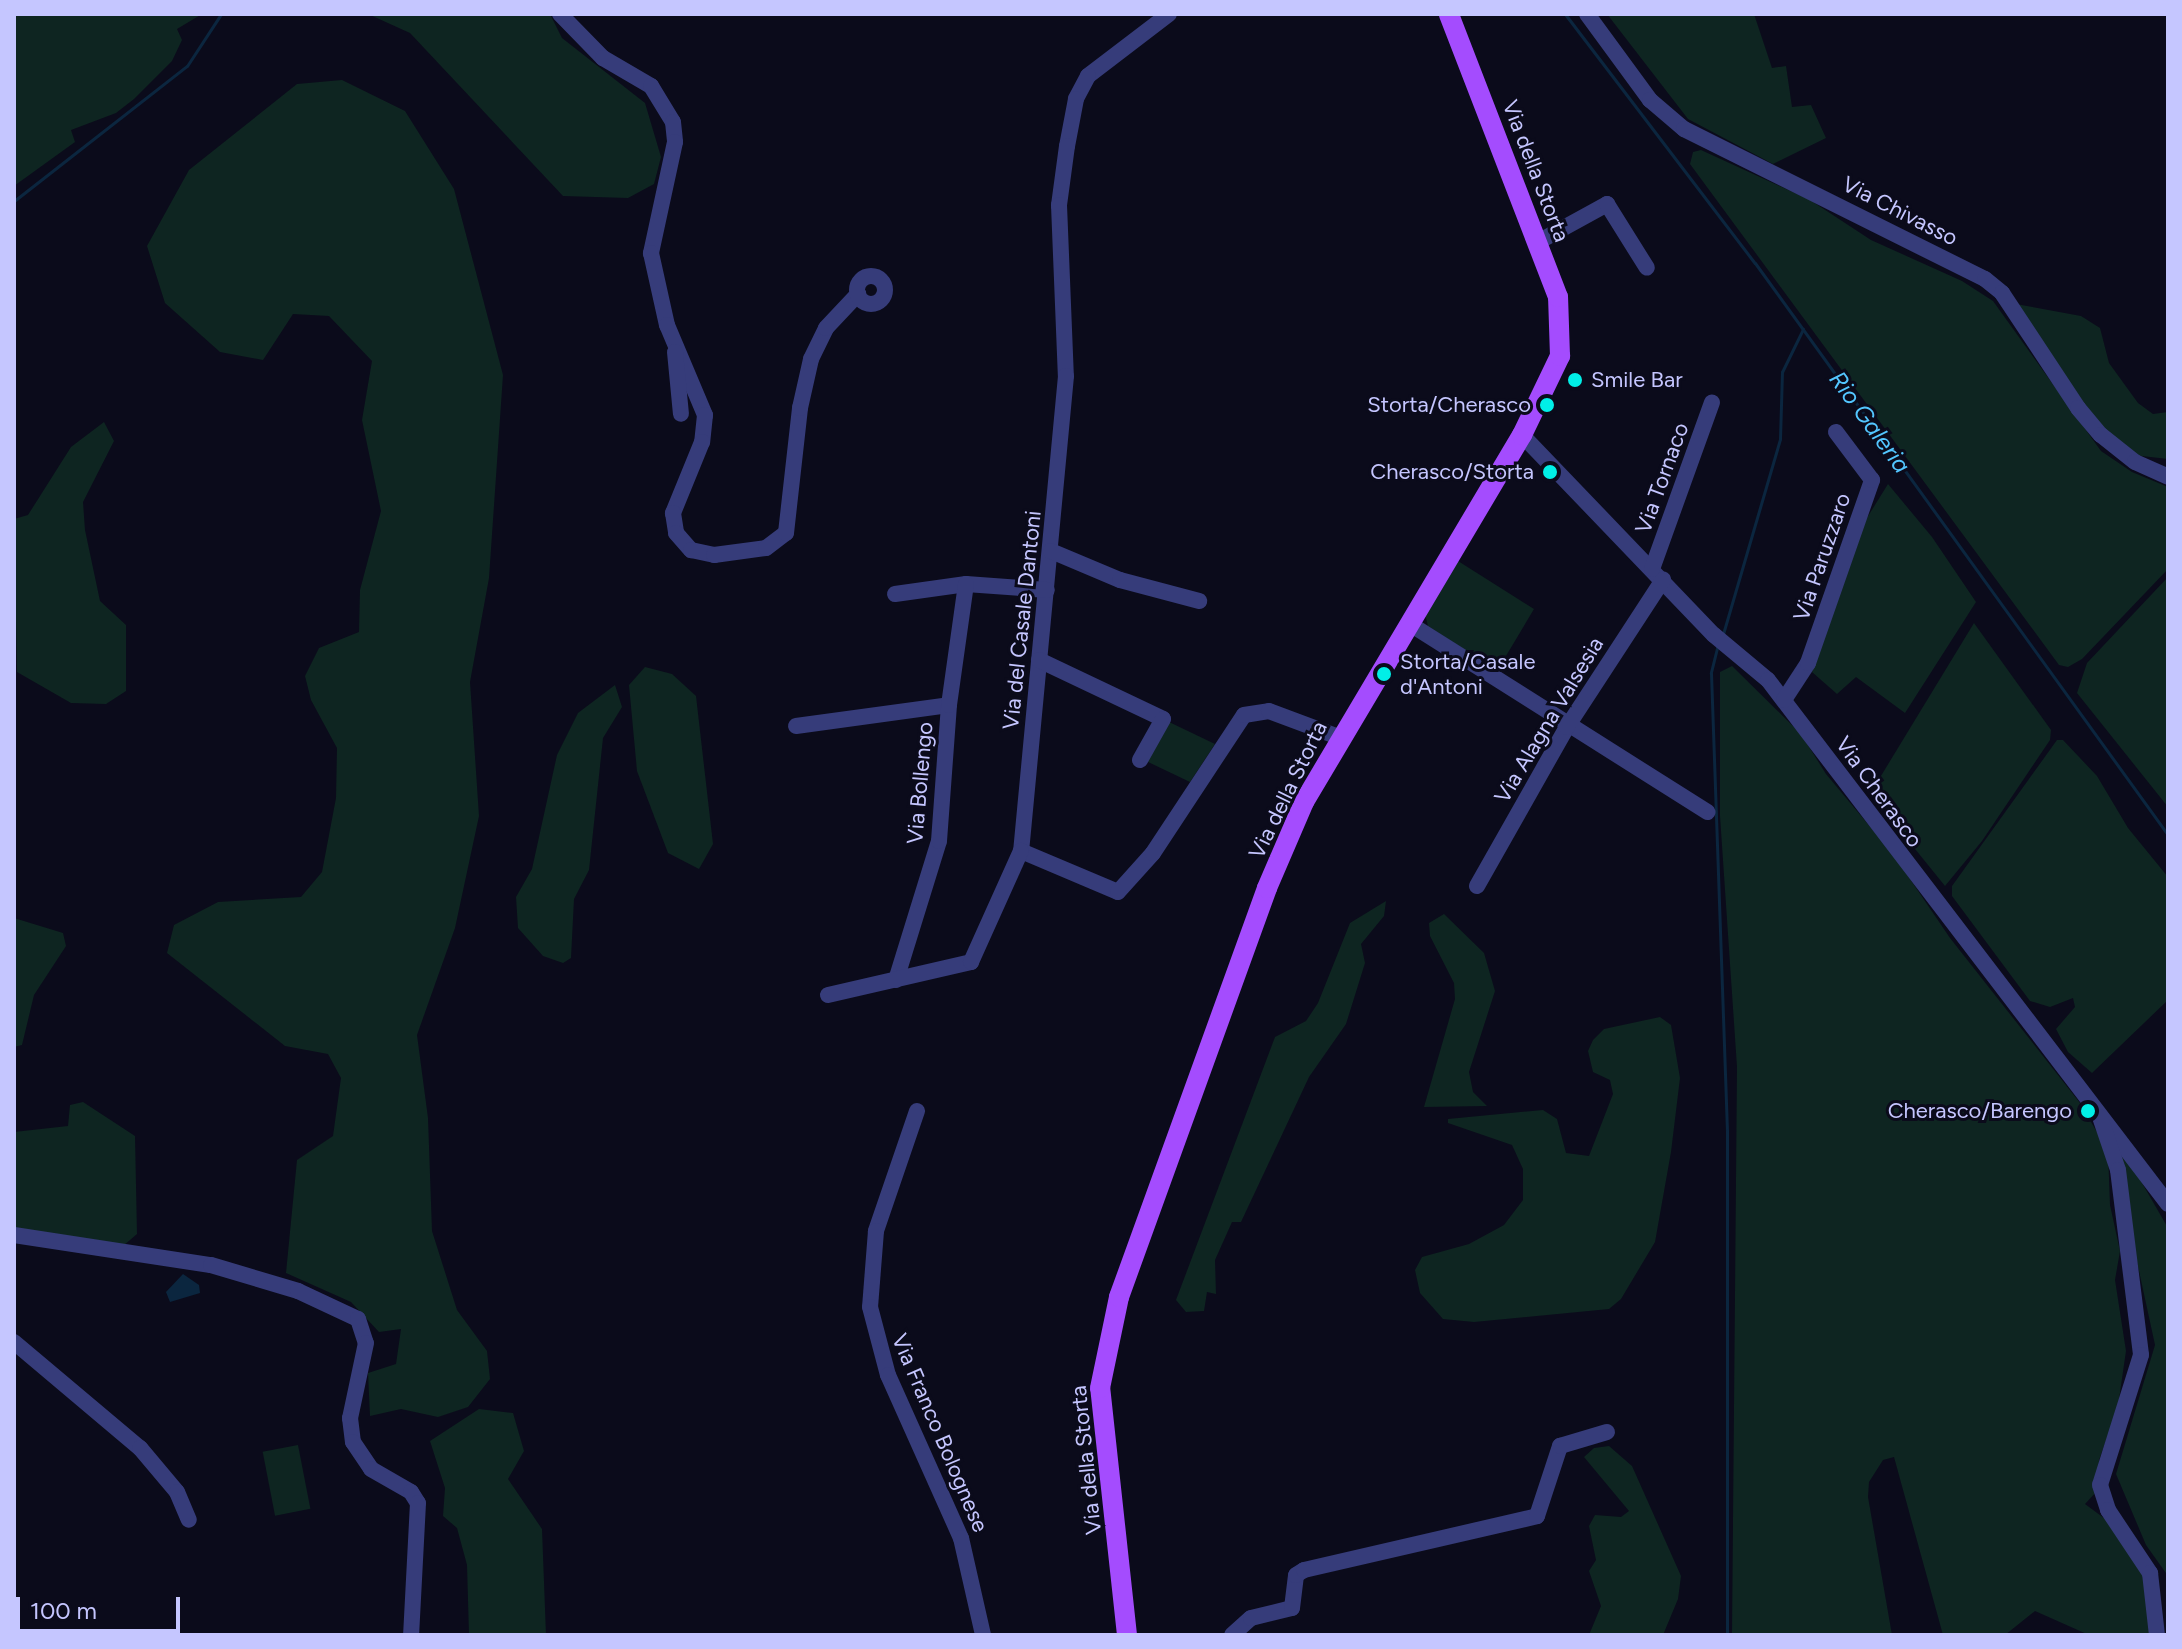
<!DOCTYPE html>
<style>
body{margin:0}
#map{position:relative;width:2182px;height:1649px;overflow:hidden;background:#0b0b1b;font-family:Figtree,sans-serif}
div>[style]{position:absolute}
[style*='--x']{left:calc(var(--x)*1px);top:calc(var(--y)*1px);width:calc(var(--w)*1px);rotate:calc(var(--a)*1deg)}
.green>*{inset:0;background:#0e2521;transform-origin:0 0}
.water>*{inset:0;background:#0b263f}
.stream>*{height:3px;margin:-1.5px;padding:0 1.5px;transform-origin:1.5px;border-radius:1.5px;background:#0b263f}
.minor>*{height:16px;margin:-8px;padding:0 8px;transform-origin:8px;border-radius:8px;background:#363c7a}
.minor>.ring{margin:-8px;padding:0;box-sizing:content-box;background:none;border:16px solid #363c7a;border-radius:50%}
.major>*{height:20px;margin:-10px;padding:0 10px;transform-origin:10px;border-radius:10px;background:#a44cfe}
.dots>*{width:22px;height:22px;translate:-50% -50%;box-sizing:border-box;border:4px solid #0b0b1b;border-radius:50%}
span{translate:-50% -50%;white-space:nowrap;text-align:center;line-height:1.15;-webkit-text-stroke:6px #0b0b1b;paint-order:stroke}
.street-label{font-size:22px;color:#c5c6ff}
.poi-label{font-size:22px;color:#c5c6ff}
.left{translate:0 -50%;text-align:left}
.right{translate:-100% -50%;text-align:right}
.water-label{font-size:24px;color:#53c6ff;font-style:italic}
.frame{position:absolute;inset:0;border:16px solid #c5c6ff;pointer-events:none}
.scale{position:absolute;left:16px;top:1597px;width:164px;height:36px;box-sizing:border-box;border:4px solid #c5c6ff;border-top:0;padding-left:10px;font-size:24px;line-height:28px;white-space:nowrap;color:#c5c6ff;-webkit-text-stroke:6px #0b0b1b;paint-order:stroke}
</style>
<div id="map">
<div class="green">
<div style="clip-path:polygon(14px 14px,202px 14px,177px 29px,182px 40px,172px 61px,134px 99px,116px 113px,71px 130px,75px 142px,14px 186px)"></div>
<div style="clip-path:polygon(368px 14px,550px 14px,562px 38px,645px 103px,661px 157px,654px 184px,628px 198px,563px 196px,410px 33px)"></div>
<div style="clip-path:polygon(1607px 14px,1754px 14px,1772px 68px,1786px 66px,1792px 107px,1811px 105px,1826px 138px,1773px 164px,1688px 119px)"></div>
<div style="clip-path:polygon(342px 80px,405px 111px,454px 189px,503px 375px,489px 578px,470px 682px,479px 816px,455px 928px,417px 1035px,428px 1118px,432px 1231px,457px 1310px,487px 1351px,490px 1379px,468px 1407px,438px 1417px,401px 1409px,370px 1416px,368px 1373px,396px 1364px,401px 1329px,379px 1332px,351px 1302px,286px 1273px,297px 1160px,333px 1136px,341px 1078px,328px 1054px,285px 1046px,167px 953px,174px 925px,218px 902px,301px 897px,322px 872px,336px 798px,337px 748px,311px 700px,305px 676px,319px 648px,359px 632px,360px 590px,381px 511px,362px 420px,372px 361px,329px 316px,293px 314px,263px 360px,220px 352px,165px 303px,147px 246px,189px 170px,297px 84px)"></div>
<div style="clip-path:polygon(1701px 150px,1810px 200px,1871px 240px,1962px 281px,1993px 301px,2101px 451px,2132px 472px,2168px 487px,2168px 569px,2082px 659px,2068px 667px,2059px 665px,1690px 164px,1693px 152px)"></div>
<div style="clip-path:polygon(2016px 304px,2081px 316px,2100px 328px,2109px 363px,2138px 403px,2153px 414px,2168px 412px,2168px 459px,2133px 455px,2104px 434px)"></div>
<div style="clip-path:polygon(104px 422px,114px 441px,83px 502px,85px 530px,100px 601px,126px 625px,126px 691px,106px 704px,71px 703px,17px 672px,14px 519px,28px 515px,71px 447px)"></div>
<div style="clip-path:polygon(1888px 484px,1932px 537px,1976px 602px,1905px 713px,1856px 677px,1837px 694px,1812px 672px,1865px 521px)"></div>
<div style="clip-path:polygon(1458px 561px,1534px 609px,1497px 671px,1428px 626px,1425px 614px)"></div>
<div style="clip-path:polygon(2168px 577px,2168px 807px,2077px 693px,2087px 663px)"></div>
<div style="clip-path:polygon(1974px 623px,2051px 730px,2050px 740px,1982px 841px,1945px 886px,1877px 802px,1873px 789px)"></div>
<div style="clip-path:polygon(1732px 666px,1801px 734px,1826px 774px,1893px 854px,1950px 938px,2080px 1103px,2108px 1151px,2110px 1205px,2120px 1251px,2115px 1280px,2126px 1351px,2118px 1406px,2099px 1460px,2098px 1490px,2085px 1504px,2112px 1524px,2143px 1572px,2154px 1635px,2089px 1635px,2035px 1611px,2005px 1635px,1943px 1635px,1894px 1457px,1883px 1460px,1869px 1482px,1868px 1497px,1892px 1635px,1732px 1635px,1737px 1067px,1720px 816px,1720px 672px)"></div>
<div style="clip-path:polygon(645px 667px,672px 674px,696px 696px,713px 844px,699px 869px,668px 853px,637px 771px,629px 685px)"></div>
<div style="clip-path:polygon(615px 685px,622px 707px,603px 738px,589px 870px,574px 899px,571px 958px,563px 963px,543px 956px,518px 928px,516px 897px,532px 869px,557px 755px,578px 713px)"></div>
<div style="clip-path:polygon(1167px 721px,1215px 744px,1190px 782px,1146px 761px)"></div>
<div style="clip-path:polygon(2057px 740px,2063px 740px,2097px 776px,2128px 828px,2168px 877px,2168px 1000px,2092px 1073px,2068px 1052px,2056px 1029px,2075px 1007px,2073px 998px,2050px 1007px,2030px 1001px,1952px 896px,1952px 886px)"></div>
<div style="clip-path:polygon(1386px 901px,1384px 916px,1361px 944px,1365px 963px,1346px 1024px,1309px 1077px,1241px 1222px,1232px 1222px,1215px 1260px,1216px 1294px,1207px 1292px,1204px 1311px,1186px 1312px,1176px 1300px,1275px 1037px,1306px 1021px,1318px 1003px,1350px 923px)"></div>
<div style="clip-path:polygon(1444px 914px,1484px 953px,1495px 991px,1469px 1072px,1473px 1092px,1487px 1106px,1424px 1107px,1455px 999px,1454px 983px,1430px 936px,1429px 923px)"></div>
<div style="clip-path:polygon(14px 918px,63px 933px,66px 946px,34px 995px,22px 1045px,14px 1047px)"></div>
<div style="clip-path:polygon(1660px 1017px,1671px 1025px,1680px 1078px,1671px 1152px,1655px 1242px,1621px 1299px,1609px 1309px,1474px 1322px,1443px 1319px,1420px 1293px,1415px 1270px,1422px 1257px,1469px 1244px,1504px 1225px,1523px 1200px,1523px 1169px,1512px 1145px,1448px 1123px,1448px 1119px,1543px 1110px,1557px 1119px,1566px 1153px,1589px 1156px,1613px 1094px,1610px 1080px,1593px 1072px,1588px 1051px,1593px 1040px,1604px 1029px)"></div>
<div style="clip-path:polygon(83px 1102px,135px 1136px,137px 1234px,123px 1246px,14px 1231px,14px 1132px,68px 1126px,70px 1105px)"></div>
<div style="clip-path:polygon(2114px 1155px,2127px 1157px,2168px 1228px,2168px 1576px,2146px 1545px,2116px 1474px,2155px 1345px)"></div>
<div style="clip-path:polygon(479px 1409px,513px 1413px,524px 1451px,508px 1479px,542px 1529px,546px 1635px,469px 1635px,467px 1565px,457px 1528px,443px 1516px,445px 1488px,430px 1441px)"></div>
<div style="left:298px;top:1445px;width:65px;height:36px;rotate:79deg"></div>
<div style="clip-path:polygon(1609px 1446px,1632px 1466px,1681px 1576px,1678px 1599px,1663px 1635px,1589px 1635px,1601px 1606px,1589px 1571px,1596px 1560px,1589px 1526px,1595px 1515px,1621px 1517px,1629px 1511px,1584px 1457px,1594px 1448px)"></div>
</div>
<div class="water">
<div style="clip-path:polygon(183px 1274px,199px 1285px,200px 1293px,170px 1302px,166px 1292px)"></div>
</div>
<div class="stream">
<div style="--x:1565;--y:14;--w:313;--a:52.7"></div>
<div style="--x:1755;--y:263;--w:706;--a:54.17"></div>
<div style="--x:14;--y:201;--w:219;--a:-38"></div>
<div style="--x:187;--y:66;--w:62;--a:-56.8"></div>
<div style="--x:1723;--y:634;--w:203;--a:-73.7"></div>
<div style="--x:1780;--y:439;--w:67;--a:-88.3"></div>
<div style="--x:1782;--y:372;--w:48;--a:-64"></div>
<div style="--x:1718;--y:644;--w:30;--a:104"></div>
<div style="--x:1711;--y:673;--w:457;--a:88"></div>
<div style="--x:1727;--y:1130;--w:505;--a:90"></div>
</div>
<div class="minor">
<div style="--x:560;--y:14;--w:62;--a:45.7"></div>
<div style="--x:603;--y:58;--w:56;--a:30.3"></div>
<div style="--x:651;--y:86;--w:42;--a:58.6"></div>
<div style="--x:673;--y:122;--w:20;--a:84"></div>
<div style="--x:675;--y:142;--w:114;--a:102.2"></div>
<div style="--x:651;--y:253;--w:74;--a:77.5"></div>
<div style="--x:667;--y:325;--w:98;--a:67.1"></div>
<div style="--x:705;--y:415;--w:27;--a:96"></div>
<div style="--x:702;--y:442;--w:77;--a:112.2"></div>
<div style="--x:673;--y:513;--w:20;--a:81"></div>
<div style="--x:676;--y:533;--w:23;--a:49"></div>
<div style="--x:691;--y:550;--w:24;--a:12"></div>
<div style="--x:714;--y:555;--w:52;--a:-7.7"></div>
<div style="--x:766;--y:548;--w:25;--a:-37"></div>
<div style="--x:786;--y:533;--w:126;--a:-83.6"></div>
<div style="--x:800;--y:408;--w:50;--a:-77.3"></div>
<div style="--x:811;--y:359;--w:34;--a:-64"></div>
<div style="--x:826;--y:328;--w:47;--a:-46.7"></div>
<div style="--x:1169;--y:14;--w:102;--a:142.6"></div>
<div style="--x:1088;--y:76;--w:26;--a:118"></div>
<div style="--x:1076;--y:99;--w:48;--a:100.8"></div>
<div style="--x:1067;--y:146;--w:60;--a:97.7"></div>
<div style="--x:1059;--y:205;--w:171;--a:87.7"></div>
<div style="--x:1066;--y:376;--w:477;--a:95.4"></div>
<div style="--x:1021;--y:851;--w:105;--a:22.9"></div>
<div style="--x:1118;--y:892;--w:52;--a:-48.1"></div>
<div style="--x:1153;--y:853;--w:165;--a:-56.6"></div>
<div style="--x:1244;--y:715;--w:25;--a:-9"></div>
<div style="--x:1269;--y:711;--w:75;--a:20.4"></div>
<div style="--x:1587;--y:14;--w:107;--a:53.8"></div>
<div style="--x:1650;--y:100;--w:45;--a:40.5"></div>
<div style="--x:1684;--y:129;--w:336;--a:26.5"></div>
<div style="--x:1985;--y:279;--w:22;--a:39"></div>
<div style="--x:2002;--y:293;--w:138;--a:56.5"></div>
<div style="--x:2078;--y:408;--w:35;--a:50"></div>
<div style="--x:2101;--y:435;--w:43;--a:38.5"></div>
<div style="--x:2135;--y:462;--w:36;--a:24"></div>
<div style="--x:1538;--y:242;--w:79;--a:-28.8"></div>
<div style="--x:1607;--y:204;--w:75;--a:58"></div>
<div class="ring" style="left:857px;top:276px;width:12px;height:12px"></div>
<div style="--x:675;--y:352;--w:62;--a:84.5"></div>
<div style="--x:1522;--y:435;--w:277;--a:46.2"></div>
<div style="--x:1714;--y:635;--w:70;--a:39.8"></div>
<div style="--x:1768;--y:680;--w:659;--a:52.64"></div>
<div style="--x:1051;--y:551;--w:75;--a:22.8"></div>
<div style="--x:1120;--y:580;--w:82;--a:14.9"></div>
<div style="--x:1652;--y:569;--w:177;--a:-70.2"></div>
<div style="--x:895;--y:594;--w:72;--a:-8"></div>
<div style="--x:966;--y:584;--w:81;--a:4.2"></div>
<div style="--x:1410;--y:624;--w:352;--a:32.3"></div>
<div style="--x:1039;--y:660;--w:137;--a:25.4"></div>
<div style="--x:1163;--y:719;--w:47;--a:119.3"></div>
<div style="--x:1784;--y:700;--w:44;--a:-57"></div>
<div style="--x:1808;--y:663;--w:194;--a:-70.7"></div>
<div style="--x:1872;--y:480;--w:60;--a:-126.9"></div>
<div style="--x:796;--y:726;--w:154;--a:-7.8"></div>
<div style="--x:1477;--y:886;--w:183;--a:-60.5"></div>
<div style="--x:1567;--y:727;--w:176;--a:-56.9"></div>
<div style="--x:896;--y:980;--w:145;--a:-72.8"></div>
<div style="--x:939;--y:841;--w:136;--a:-85.8"></div>
<div style="--x:949;--y:705;--w:122;--a:-82"></div>
<div style="--x:828;--y:995;--w:147;--a:-13"></div>
<div style="--x:971;--y:962;--w:122;--a:-65.8"></div>
<div style="--x:917;--y:1111;--w:127;--a:108.9"></div>
<div style="--x:876;--y:1231;--w:76;--a:94.5"></div>
<div style="--x:870;--y:1307;--w:70;--a:75.2"></div>
<div style="--x:888;--y:1375;--w:179;--a:65.9"></div>
<div style="--x:961;--y:1538;--w:99;--a:77.2"></div>
<div style="--x:2100;--y:1117;--w:56;--a:71.2"></div>
<div style="--x:2118;--y:1170;--w:186;--a:82.9"></div>
<div style="--x:2141;--y:1355;--w:136;--a:107.5"></div>
<div style="--x:2100;--y:1485;--w:26;--a:72"></div>
<div style="--x:2108;--y:1510;--w:76;--a:56.3"></div>
<div style="--x:2150;--y:1573;--w:62;--a:83.6"></div>
<div style="--x:14;--y:1235;--w:199;--a:8.7"></div>
<div style="--x:211;--y:1265;--w:91;--a:16.6"></div>
<div style="--x:298;--y:1291;--w:66;--a:25"></div>
<div style="--x:358;--y:1319;--w:25;--a:72"></div>
<div style="--x:366;--y:1343;--w:77;--a:102"></div>
<div style="--x:350;--y:1418;--w:24;--a:83"></div>
<div style="--x:353;--y:1442;--w:32;--a:56"></div>
<div style="--x:371;--y:1469;--w:46;--a:29.9"></div>
<div style="--x:411;--y:1492;--w:13;--a:58"></div>
<div style="--x:418;--y:1503;--w:132;--a:93"></div>
<div style="--x:14;--y:1342;--w:165;--a:40.1"></div>
<div style="--x:140;--y:1448;--w:57;--a:49.9"></div>
<div style="--x:177;--y:1492;--w:30;--a:67"></div>
<div style="--x:1232;--y:1635;--w:25;--a:-42"></div>
<div style="--x:1251;--y:1618;--w:42;--a:-13.7"></div>
<div style="--x:1292;--y:1608;--w:33;--a:-83"></div>
<div style="--x:1296;--y:1575;--w:9;--a:-32"></div>
<div style="--x:1304;--y:1570;--w:239;--a:-13"></div>
<div style="--x:1537;--y:1516;--w:74;--a:-71.8"></div>
<div style="--x:1560;--y:1446;--w:49;--a:-16.6"></div>
</div>
<div class="major">
<div style="--x:1127;--y:1635;--w:248;--a:-96.2"></div>
<div style="--x:1100;--y:1388;--w:93;--a:-78.2"></div>
<div style="--x:1119;--y:1297;--w:435;--a:-70.1"></div>
<div style="--x:1267;--y:888;--w:94;--a:-66.7"></div>
<div style="--x:1304;--y:802;--w:427;--a:-59.3"></div>
<div style="--x:1522;--y:435;--w:88;--a:-64.3"></div>
<div style="--x:1560;--y:356;--w:59;--a:-91.9"></div>
<div style="--x:1558;--y:297;--w:303;--a:-111.1"></div>
</div>
<div class="dots">
<div style="left:1575px;top:380px;background:#01efe7"></div>
<div style="left:1547px;top:405px;background:#01efe7"></div>
<div style="left:1550px;top:472px;background:#01efe7"></div>
<div style="left:1384px;top:674px;background:#01efe7"></div>
<div style="left:2088px;top:1111px;background:#01efe7"></div>
</div>
<div class="street-label">
<span style="left:1536px;top:171px;rotate:69deg">Via della Storta</span>
<span style="left:1900px;top:211px;rotate:27deg">Via Chivasso</span>
<span style="left:1662px;top:478px;rotate:-70deg">Via Tornaco</span>
<span style="left:1822px;top:557px;rotate:-71deg">Via Paruzzaro</span>
<span style="left:1022px;top:620px;rotate:-84deg">Via del Casale Dantoni</span>
<span style="left:1549px;top:720px;rotate:-59deg">Via Alagna Valsesia</span>
<span style="left:920px;top:783px;rotate:-85deg">Via Bollengo</span>
<span style="left:1288px;top:790px;rotate:-64deg">Via della Storta</span>
<span style="left:1879px;top:792px;rotate:54deg">Via Cherasco</span>
<span style="left:940px;top:1433px;rotate:67deg">Via Franco Bolognese</span>
<span style="left:1086px;top:1460px;rotate:-96deg">Via della Storta</span>
</div>
<div class="poi-label">
<span class="left" style="left:1591px;top:380px">Smile Bar</span>
<span class="right" style="left:1531px;top:405px">Storta/Cherasco</span>
<span class="right" style="left:1534px;top:472px">Cherasco/Storta</span>
<span class="left" style="left:1400px;top:674px">Storta/Casale<br>d'Antoni</span>
<span class="right" style="left:2072px;top:1111px">Cherasco/Barengo</span>
</div>
<div class="water-label">
<span style="left:1870px;top:422px;rotate:54deg">Rio Galeria</span>
</div>
<div class="frame"></div>
<div class="scale">100 m</div>
</div>
